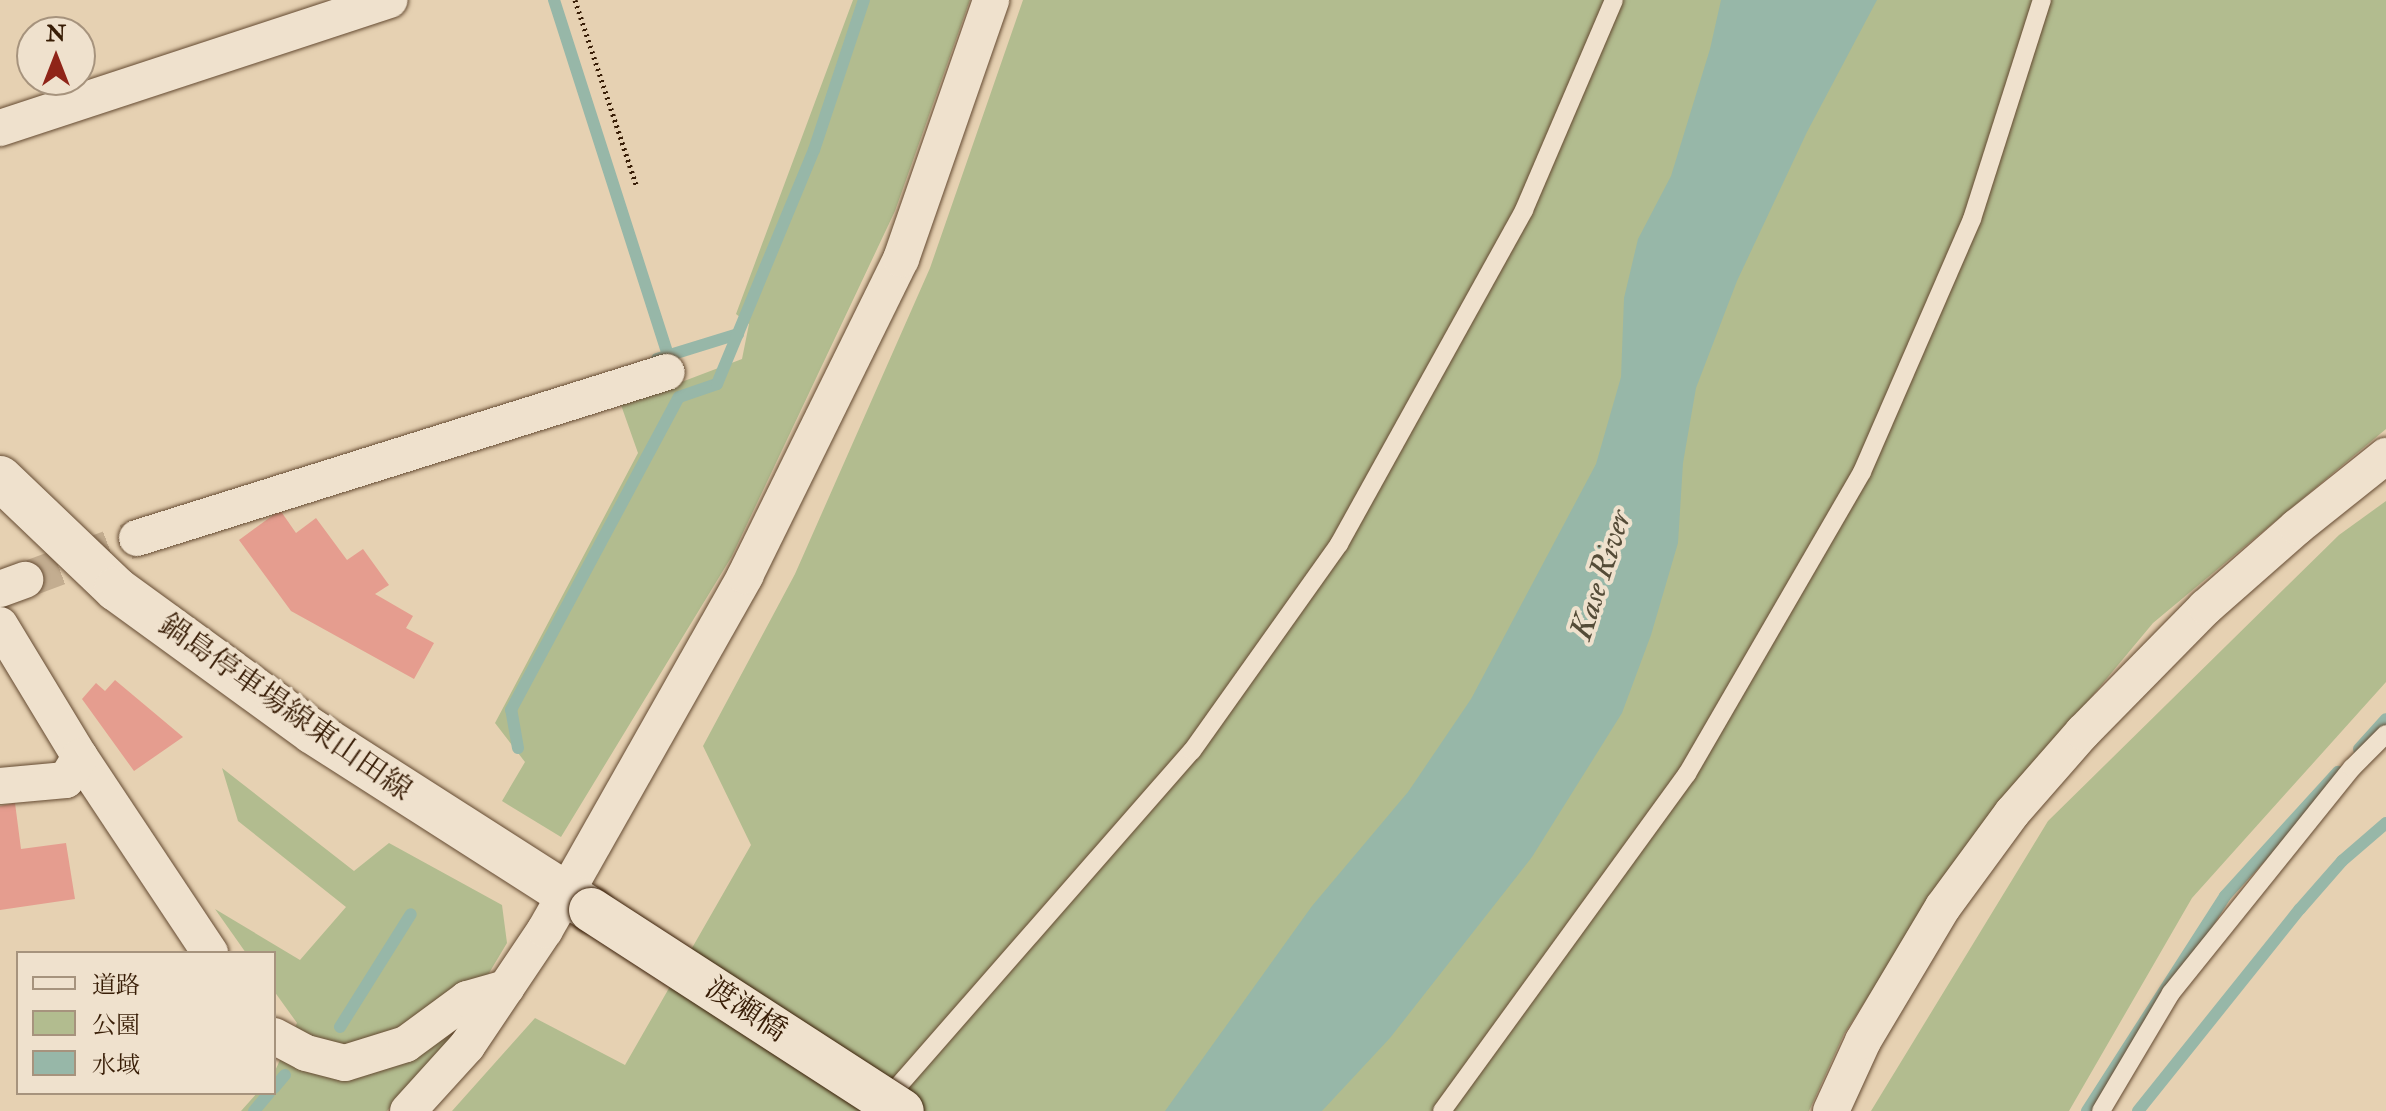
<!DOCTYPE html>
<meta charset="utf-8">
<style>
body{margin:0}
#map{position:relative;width:2386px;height:1111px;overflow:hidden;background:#e6d1b2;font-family:"IM FELL Double Pica","Noto Serif JP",serif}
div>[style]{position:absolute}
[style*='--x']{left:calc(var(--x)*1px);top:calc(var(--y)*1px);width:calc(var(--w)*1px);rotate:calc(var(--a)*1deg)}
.green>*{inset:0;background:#b2bc8f}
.water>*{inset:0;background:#97b7a8}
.stream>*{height:12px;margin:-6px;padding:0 6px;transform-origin:6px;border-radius:6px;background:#97b7a8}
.building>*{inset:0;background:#e59d8f}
.street-tunnel>*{height:36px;margin-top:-18px;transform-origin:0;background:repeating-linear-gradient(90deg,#c3ad90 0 36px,transparent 0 54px)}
.path>*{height:5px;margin-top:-2.5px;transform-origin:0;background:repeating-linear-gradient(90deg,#381d06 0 2px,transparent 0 6px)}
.roads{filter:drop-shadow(0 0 2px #644a31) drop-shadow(0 0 2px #644a31)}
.lane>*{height:18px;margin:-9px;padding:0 9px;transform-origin:9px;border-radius:9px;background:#efe1cd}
.street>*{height:36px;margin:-18px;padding:0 18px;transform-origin:18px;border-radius:18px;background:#efe1cd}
.secondary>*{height:44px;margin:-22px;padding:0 22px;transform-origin:22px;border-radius:22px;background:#efe1cd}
.bridges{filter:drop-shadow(0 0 2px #381d06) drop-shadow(0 0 2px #381d06)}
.secondary-bridge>*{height:44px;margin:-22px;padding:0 22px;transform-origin:22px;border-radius:22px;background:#efe1cd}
span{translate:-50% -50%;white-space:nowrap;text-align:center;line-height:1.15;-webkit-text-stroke:8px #efe1cd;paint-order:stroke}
.street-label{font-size:30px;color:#381d06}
.water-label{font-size:32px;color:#544b37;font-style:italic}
.legend{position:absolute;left:16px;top:951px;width:260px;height:144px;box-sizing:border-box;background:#efe1cd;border:2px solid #a6937d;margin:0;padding:10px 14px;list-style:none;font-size:24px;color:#381d06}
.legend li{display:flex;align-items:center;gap:16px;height:40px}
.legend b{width:40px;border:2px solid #a6937d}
.north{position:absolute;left:16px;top:16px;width:80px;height:80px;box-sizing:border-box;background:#efe1cd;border:2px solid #a6937d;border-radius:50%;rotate:0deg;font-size:22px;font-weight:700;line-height:32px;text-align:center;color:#381d06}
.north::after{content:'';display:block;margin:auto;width:28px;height:36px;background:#8f2418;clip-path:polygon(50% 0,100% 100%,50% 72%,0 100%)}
</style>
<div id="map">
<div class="green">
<div style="clip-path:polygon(853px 0,970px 0,895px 211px,732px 556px,561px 837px,502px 801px,525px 762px,495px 723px,638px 453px,621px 405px,742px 359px,749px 324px,736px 314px)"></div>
<div style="clip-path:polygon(1023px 0,2386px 0,2386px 429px,2153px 623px,1959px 856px,1844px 1034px,1809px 1111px,452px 1111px,535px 1018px,625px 1065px,751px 845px,703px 746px,795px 574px,930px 268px)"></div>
<div style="clip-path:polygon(2386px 501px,2386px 682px,2192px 898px,2069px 1111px,1871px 1111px,2048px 821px,2339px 535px)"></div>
<div style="clip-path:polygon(222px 768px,354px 871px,389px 843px,502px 905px,507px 943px,443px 1050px,387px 1111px,241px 1111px,257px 1093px,274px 1093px,274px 1073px,297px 1023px,274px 991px,274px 953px,246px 953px,215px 909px,300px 960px,346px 907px,238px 821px)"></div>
</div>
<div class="water">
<div style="clip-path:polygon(1721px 0,1877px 0,1807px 132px,1737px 281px,1696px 388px,1683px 463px,1678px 543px,1651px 635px,1622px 713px,1532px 857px,1390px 1038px,1322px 1111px,1165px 1111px,1312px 906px,1408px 792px,1471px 699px,1596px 464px,1621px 377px,1624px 298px,1638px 239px,1671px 176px,1710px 49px)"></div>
</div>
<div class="stream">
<div style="--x:554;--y:0;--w:374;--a:72.2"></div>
<div style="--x:657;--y:359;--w:85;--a:-17.2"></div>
<div style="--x:518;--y:748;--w:39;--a:-100"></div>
<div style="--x:511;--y:710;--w:355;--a:-61.8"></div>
<div style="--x:679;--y:397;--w:40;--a:-18.9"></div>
<div style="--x:717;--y:384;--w:253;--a:-67.5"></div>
<div style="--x:814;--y:150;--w:158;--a:-71.6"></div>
<div style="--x:2359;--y:749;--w:40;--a:-48"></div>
<div style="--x:340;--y:1027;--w:133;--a:-57.9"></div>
<div style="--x:274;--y:1088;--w:17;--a:-50"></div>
<div style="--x:254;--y:1111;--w:23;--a:-50"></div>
<div style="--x:2087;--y:1111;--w:255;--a:-57.3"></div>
<div style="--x:2225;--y:896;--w:168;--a:-47.7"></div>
<div style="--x:2138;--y:1111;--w:259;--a:-51.3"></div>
<div style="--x:2300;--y:909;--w:64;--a:-48.8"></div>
<div style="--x:2342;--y:861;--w:58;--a:-40.8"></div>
</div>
<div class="building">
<div style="clip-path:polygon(280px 510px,296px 533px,316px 518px,347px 560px,363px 549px,389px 585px,375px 594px,413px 616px,406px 628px,434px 643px,414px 679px,291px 611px,239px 540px)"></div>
<div style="clip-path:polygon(115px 680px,183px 737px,134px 771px,82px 699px,96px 683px,105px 691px)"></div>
<div style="clip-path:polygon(15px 803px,21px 849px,66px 843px,75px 899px,0 910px,0 806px)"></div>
</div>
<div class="street-tunnel">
<div style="--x:25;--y:580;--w:120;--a:-20.6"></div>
</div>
<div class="path">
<div style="--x:575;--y:0;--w:197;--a:71.7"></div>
</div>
<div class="roads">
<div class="lane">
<div style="--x:886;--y:1100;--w:464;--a:-48.8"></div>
<div style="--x:1192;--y:751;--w:254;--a:-54.6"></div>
<div style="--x:1339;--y:544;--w:382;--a:-61"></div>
<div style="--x:1524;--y:210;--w:228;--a:-66.8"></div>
<div style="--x:1442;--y:1111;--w:417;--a:-54"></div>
<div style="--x:1687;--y:774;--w:349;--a:-59.9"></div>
<div style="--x:1862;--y:472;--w:276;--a:-66.5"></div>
<div style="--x:1972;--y:219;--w:230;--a:-72.3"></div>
<div style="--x:2101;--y:1111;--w:137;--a:-59.3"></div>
<div style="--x:2171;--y:993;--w:289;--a:-51.2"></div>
<div style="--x:2352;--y:768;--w:48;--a:-45"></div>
</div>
<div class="street">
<div style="--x:0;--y:128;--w:410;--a:-18.2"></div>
<div style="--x:137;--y:538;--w:555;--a:-17.39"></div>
<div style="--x:0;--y:589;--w:27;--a:-20"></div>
<div style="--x:0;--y:625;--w:154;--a:58.8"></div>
<div style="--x:80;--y:757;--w:235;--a:56.4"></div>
<div style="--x:0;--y:786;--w:66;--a:-5.2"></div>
<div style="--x:66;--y:780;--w:27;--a:-59"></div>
<div style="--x:274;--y:1036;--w:36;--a:28"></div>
<div style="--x:306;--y:1053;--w:40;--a:14.4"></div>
<div style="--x:345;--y:1063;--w:64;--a:-17.3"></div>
<div style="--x:406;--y:1044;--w:76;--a:-36.4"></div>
<div style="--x:467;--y:999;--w:41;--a:-15.8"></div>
<div style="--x:408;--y:1111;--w:88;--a:-47.8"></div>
<div style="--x:467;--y:1046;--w:140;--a:-56.1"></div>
<div style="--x:545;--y:930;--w:407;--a:-60.5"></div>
<div style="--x:745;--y:576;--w:353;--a:-63.8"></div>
<div style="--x:901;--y:259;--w:274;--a:-70.8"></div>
<div style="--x:1831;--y:1111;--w:77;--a:-65.4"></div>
<div style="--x:1863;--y:1041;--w:156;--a:-59.2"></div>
<div style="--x:1943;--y:907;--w:117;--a:-53.7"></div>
<div style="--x:2012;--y:813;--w:108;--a:-48.8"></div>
<div style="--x:2083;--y:732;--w:175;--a:-45.5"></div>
<div style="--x:2206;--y:607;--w:121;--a:-41.3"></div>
<div style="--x:2297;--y:527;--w:114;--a:-38.6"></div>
</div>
<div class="secondary">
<div style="--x:0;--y:478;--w:161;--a:43.7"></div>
<div style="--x:116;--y:589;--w:243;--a:36"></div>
<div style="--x:313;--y:732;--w:330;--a:32.6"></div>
</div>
</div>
<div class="bridges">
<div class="secondary-bridge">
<div style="--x:591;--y:910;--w:370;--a:32.9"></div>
</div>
</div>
<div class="street-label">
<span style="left:285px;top:708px;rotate:35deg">鍋島停車場線東山田線</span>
<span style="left:746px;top:1010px;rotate:33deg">渡瀬橋</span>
</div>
<div class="water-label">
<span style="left:1601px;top:575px;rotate:-72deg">Kase River</span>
</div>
<ul class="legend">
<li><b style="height:10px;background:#efe1cd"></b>道路</li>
<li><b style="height:22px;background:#b2bc8f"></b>公園</li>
<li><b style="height:22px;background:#97b7a8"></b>水域</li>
</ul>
<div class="north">N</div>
</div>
